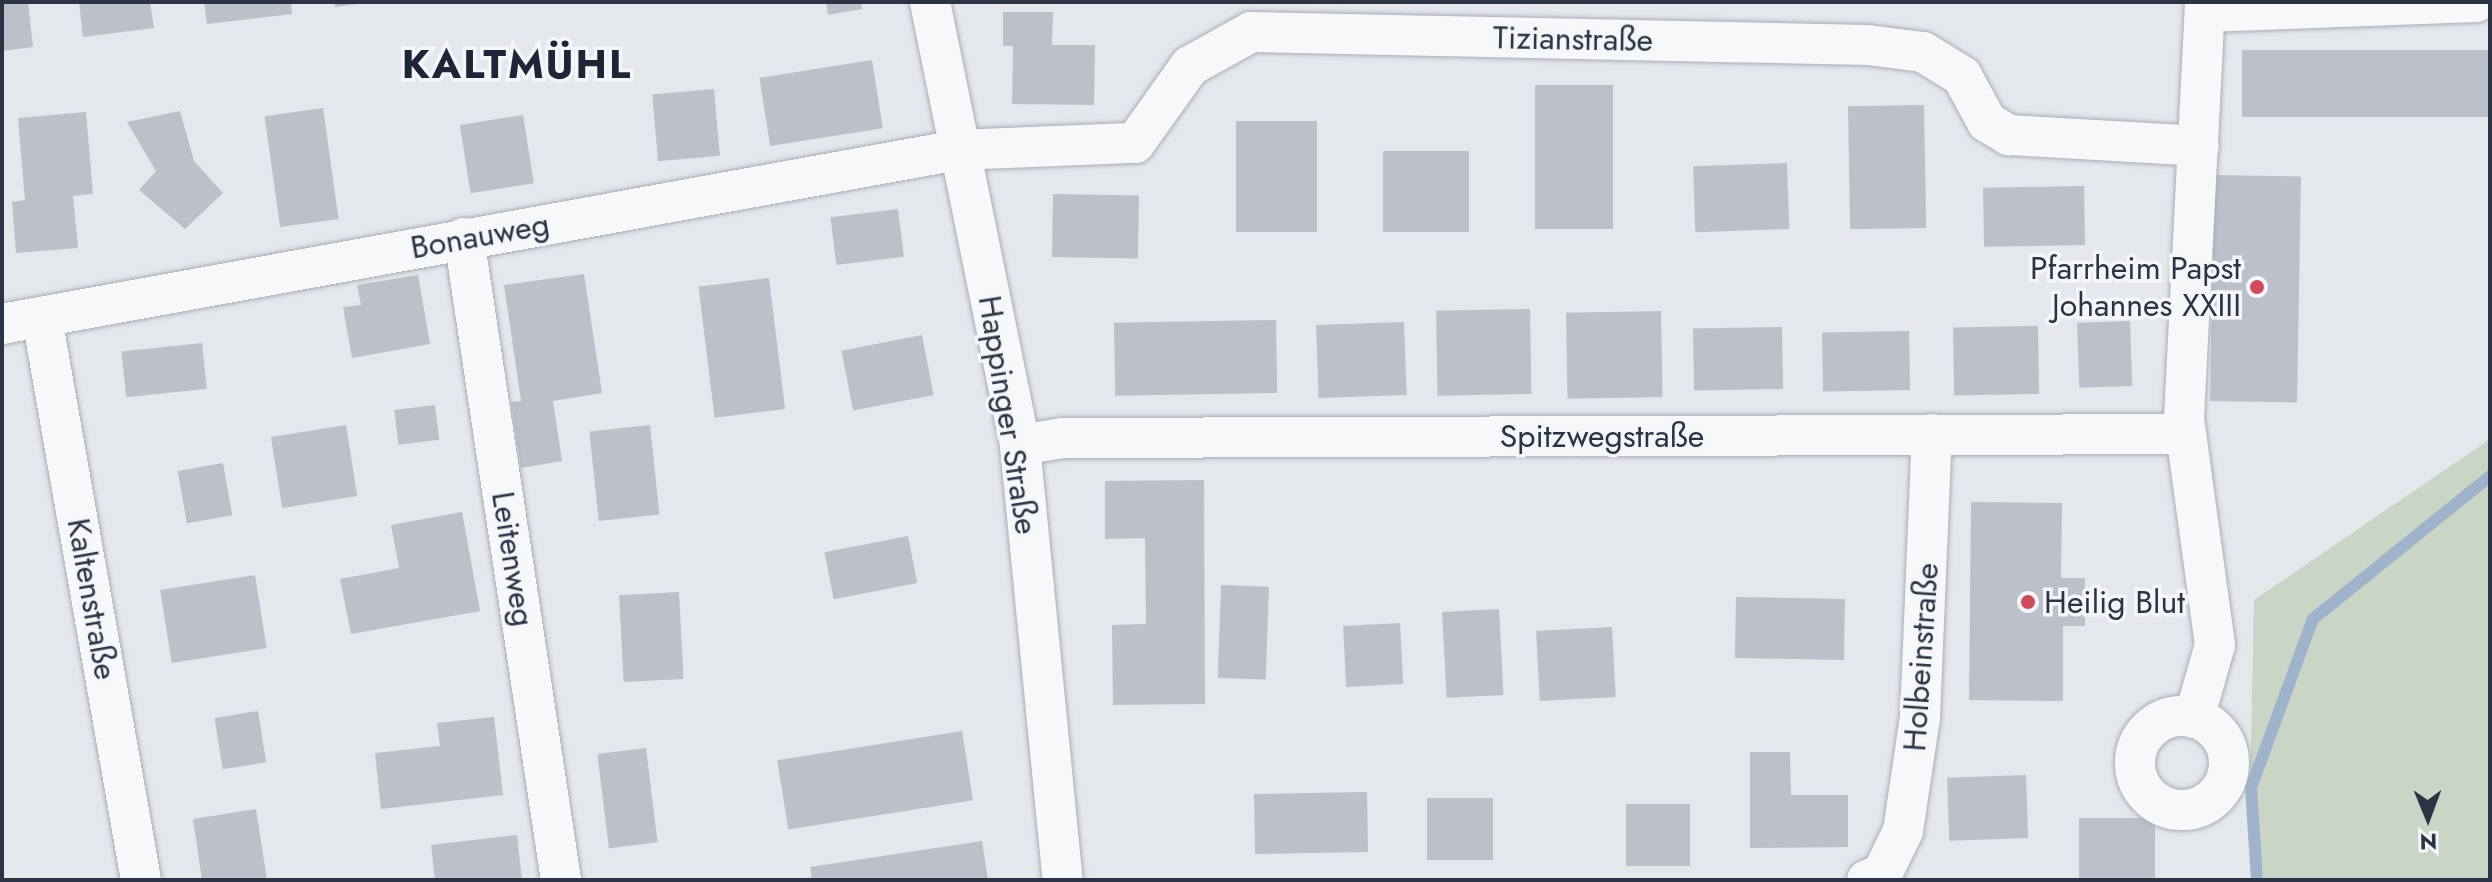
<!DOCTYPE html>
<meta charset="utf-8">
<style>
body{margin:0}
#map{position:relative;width:2492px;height:882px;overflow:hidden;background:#e4e7ec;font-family:Jost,sans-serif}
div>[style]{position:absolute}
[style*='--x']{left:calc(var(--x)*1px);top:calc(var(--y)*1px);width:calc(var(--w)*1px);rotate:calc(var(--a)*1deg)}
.green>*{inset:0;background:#c9d6c5}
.stream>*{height:12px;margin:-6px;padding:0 6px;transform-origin:6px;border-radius:6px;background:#9fb4cc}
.building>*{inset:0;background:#bbc0ca;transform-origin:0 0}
.roads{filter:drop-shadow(0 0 2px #a9aeb7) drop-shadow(0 0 2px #a9aeb7)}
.street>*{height:40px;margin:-20px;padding:0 20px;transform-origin:20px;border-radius:20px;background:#f7f8fa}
.street>.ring{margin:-20px;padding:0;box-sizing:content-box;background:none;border:40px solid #f7f8fa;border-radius:50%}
.dots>*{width:22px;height:22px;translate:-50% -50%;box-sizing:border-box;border:4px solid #f4f6f9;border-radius:50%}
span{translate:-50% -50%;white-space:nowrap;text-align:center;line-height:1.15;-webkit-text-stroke:7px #f4f6f9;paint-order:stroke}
.street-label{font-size:32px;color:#2b3445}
.poi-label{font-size:32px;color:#2b3445}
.right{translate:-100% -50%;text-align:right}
.left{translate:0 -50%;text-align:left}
.district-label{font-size:40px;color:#1d2536;font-weight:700;letter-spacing:2px}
.frame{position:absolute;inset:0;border:4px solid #2b3445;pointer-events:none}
.north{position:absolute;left:2388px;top:778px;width:80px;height:80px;-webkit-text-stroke:6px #f4f6f9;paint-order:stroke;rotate:179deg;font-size:22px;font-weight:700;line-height:32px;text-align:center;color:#2b3445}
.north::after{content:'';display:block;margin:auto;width:28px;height:36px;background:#2b3445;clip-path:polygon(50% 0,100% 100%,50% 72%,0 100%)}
</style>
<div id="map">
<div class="green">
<div style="clip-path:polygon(2490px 439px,2490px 880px,2264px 880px,2250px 791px,2254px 600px)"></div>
</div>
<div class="stream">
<div style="--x:2257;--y:880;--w:92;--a:-93.7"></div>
<div style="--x:2251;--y:788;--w:180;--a:-69.9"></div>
<div style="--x:2313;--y:619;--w:228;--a:-38.9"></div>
</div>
<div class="building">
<div style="clip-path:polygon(2px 2px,28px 2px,33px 47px,2px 51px)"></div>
<div style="clip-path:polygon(79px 2px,150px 2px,154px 28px,83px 37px)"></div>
<div style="clip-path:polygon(204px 2px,291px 2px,292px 14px,207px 24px)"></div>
<div style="clip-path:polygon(334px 2px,357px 2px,358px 4px,335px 7px)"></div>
<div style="clip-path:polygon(826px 2px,861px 2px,862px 9px,828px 15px)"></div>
<div style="clip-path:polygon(1003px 12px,1053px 12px,1052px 45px,1095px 45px,1094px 105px,1012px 104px,1013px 46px,1003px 46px)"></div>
<div style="left:2490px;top:50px;width:67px;height:248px;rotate:90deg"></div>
<div style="left:872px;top:60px;width:69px;height:114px;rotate:81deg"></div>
<div style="left:1535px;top:85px;width:78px;height:144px"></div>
<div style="left:714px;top:89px;width:67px;height:62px;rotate:85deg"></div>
<div style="left:1924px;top:105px;width:123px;height:76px;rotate:89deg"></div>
<div style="left:323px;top:108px;width:112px;height:59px;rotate:82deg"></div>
<div style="clip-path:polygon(180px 111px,194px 161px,223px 193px,185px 229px,139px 190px,156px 171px,127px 122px)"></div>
<div style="clip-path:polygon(86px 112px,93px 194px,73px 196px,78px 248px,16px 253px,12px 202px,25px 200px,18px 118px)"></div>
<div style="left:523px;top:115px;width:69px;height:64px;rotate:81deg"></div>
<div style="left:1236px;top:121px;width:81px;height:111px"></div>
<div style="left:1383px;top:151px;width:86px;height:81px"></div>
<div style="left:1787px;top:163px;width:66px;height:94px;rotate:88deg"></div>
<div style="left:2214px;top:175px;width:87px;height:226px;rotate:1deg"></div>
<div style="left:2084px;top:186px;width:59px;height:101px;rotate:89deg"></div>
<div style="left:1053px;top:194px;width:86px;height:63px;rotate:1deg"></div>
<div style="left:898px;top:209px;width:48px;height:68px;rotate:83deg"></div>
<div style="clip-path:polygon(584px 274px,602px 393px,553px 401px,562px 461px,521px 468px,511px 402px,521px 401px,504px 285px)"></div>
<div style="clip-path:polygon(418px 275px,430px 344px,352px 358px,343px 307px,361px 305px,357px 285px)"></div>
<div style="left:769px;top:278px;width:132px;height:71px;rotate:83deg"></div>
<div style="left:1530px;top:309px;width:85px;height:94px;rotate:89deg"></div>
<div style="left:1661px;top:311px;width:86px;height:95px;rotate:89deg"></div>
<div style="left:1276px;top:320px;width:73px;height:162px;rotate:89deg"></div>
<div style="left:2130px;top:321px;width:65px;height:53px;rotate:88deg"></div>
<div style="left:1404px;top:322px;width:73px;height:88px;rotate:88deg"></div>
<div style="left:2038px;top:326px;width:68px;height:85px;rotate:89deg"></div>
<div style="left:1782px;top:327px;width:62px;height:89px;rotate:89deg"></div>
<div style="left:1909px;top:331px;width:59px;height:87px;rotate:89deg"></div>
<div style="left:922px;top:335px;width:61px;height:82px;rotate:79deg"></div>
<div style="left:202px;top:343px;width:46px;height:81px;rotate:84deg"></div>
<div style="left:435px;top:405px;width:35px;height:41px;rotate:83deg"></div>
<div style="left:346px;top:425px;width:72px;height:76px;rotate:81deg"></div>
<div style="left:650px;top:425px;width:90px;height:61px;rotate:84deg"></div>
<div style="left:223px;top:463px;width:53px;height:46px;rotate:80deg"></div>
<div style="clip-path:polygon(1204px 480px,1205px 704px,1113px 705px,1112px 625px,1146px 624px,1145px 538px,1105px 539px,1105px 481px)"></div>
<div style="clip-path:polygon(1971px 502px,2062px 503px,2061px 578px,2085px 578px,2085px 626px,2063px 626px,2063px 701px,1969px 700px)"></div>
<div style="clip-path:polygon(462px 512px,480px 611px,351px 634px,340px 579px,399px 568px,391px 525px)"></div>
<div style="left:908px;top:536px;width:48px;height:85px;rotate:79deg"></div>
<div style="left:255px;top:575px;width:74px;height:96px;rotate:81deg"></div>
<div style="left:1221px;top:585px;width:48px;height:93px;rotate:2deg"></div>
<div style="left:679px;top:592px;width:87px;height:60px;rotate:87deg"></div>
<div style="left:1736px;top:597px;width:109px;height:61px;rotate:1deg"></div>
<div style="left:1499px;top:609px;width:86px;height:57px;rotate:87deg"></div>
<div style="left:1400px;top:623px;width:61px;height:57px;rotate:87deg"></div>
<div style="left:1612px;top:627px;width:70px;height:76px;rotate:87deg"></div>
<div style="left:258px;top:711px;width:52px;height:44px;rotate:81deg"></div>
<div style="clip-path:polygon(494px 717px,503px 795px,381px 809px,375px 753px,440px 746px,437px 723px)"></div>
<div style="left:962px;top:731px;width:70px;height:187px;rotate:81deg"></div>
<div style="left:646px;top:748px;width:95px;height:49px;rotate:83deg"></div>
<div style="clip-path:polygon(1750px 752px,1790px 752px,1791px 795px,1848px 795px,1848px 847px,1750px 848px)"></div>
<div style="left:2026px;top:775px;width:63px;height:79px;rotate:88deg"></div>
<div style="left:1367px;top:792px;width:60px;height:113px;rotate:89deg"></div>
<div style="left:1427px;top:798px;width:66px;height:62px"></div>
<div style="left:1626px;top:804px;width:64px;height:62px"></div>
<div style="clip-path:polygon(256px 809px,267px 880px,202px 880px,193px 819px)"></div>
<div style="left:2079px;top:818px;width:76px;height:62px"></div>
<div style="clip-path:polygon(517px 835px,522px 880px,435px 880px,431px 845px)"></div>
<div style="clip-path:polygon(982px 841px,988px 880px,812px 880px,810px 867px)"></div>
</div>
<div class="roads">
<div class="street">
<div style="--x:930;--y:2;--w:452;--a:78.5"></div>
<div style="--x:1020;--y:445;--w:437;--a:84.4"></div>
<div style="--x:2206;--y:12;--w:270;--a:-2.1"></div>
<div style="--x:464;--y:238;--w:649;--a:81.41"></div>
<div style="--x:42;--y:318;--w:571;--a:80.01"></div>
<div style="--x:2;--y:324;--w:972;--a:-10.32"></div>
<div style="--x:958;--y:150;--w:177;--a:-2.3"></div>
<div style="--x:1135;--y:143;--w:95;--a:-54.5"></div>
<div style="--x:1190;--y:66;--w:70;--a:-29.1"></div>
<div style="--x:1251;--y:32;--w:617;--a:1.21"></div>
<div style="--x:1868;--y:45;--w:55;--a:7.3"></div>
<div style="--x:1923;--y:52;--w:46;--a:31.6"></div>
<div style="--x:1962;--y:76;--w:52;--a:61.5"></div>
<div style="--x:1987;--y:122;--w:26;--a:31"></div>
<div style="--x:2009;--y:135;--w:190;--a:3.3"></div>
<div style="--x:1020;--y:445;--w:43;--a:-9.5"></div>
<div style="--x:1062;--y:438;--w:1123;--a:-0.2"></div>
<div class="ring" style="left:2135px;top:716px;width:54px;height:54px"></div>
<div style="--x:2194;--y:718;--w:76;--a:-74"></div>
<div style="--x:2215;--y:645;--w:229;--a:-97.8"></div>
<div style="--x:2184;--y:418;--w:417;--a:-87.1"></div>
<div style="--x:1867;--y:880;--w:16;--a:-22"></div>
<div style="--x:1882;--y:874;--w:48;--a:-64"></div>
<div style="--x:1903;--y:831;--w:115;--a:-81.5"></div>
<div style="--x:1920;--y:717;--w:283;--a:-87.6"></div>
</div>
</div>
<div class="dots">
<div style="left:2257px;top:287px;background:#d1495b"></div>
<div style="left:2028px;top:602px;background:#d1495b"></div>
</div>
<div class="street-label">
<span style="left:1573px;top:39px;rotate:1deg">Tizianstraße</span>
<span style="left:480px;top:236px;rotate:-10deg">Bonauweg</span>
<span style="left:1008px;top:415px;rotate:81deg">Happinger Straße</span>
<span style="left:1602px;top:436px">Spitzwegstraße</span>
<span style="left:513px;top:559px;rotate:81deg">Leitenweg</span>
<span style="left:92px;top:599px;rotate:80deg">Kaltenstraße</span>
<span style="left:1921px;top:657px;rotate:-86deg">Holbeinstraße</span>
</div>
<div class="poi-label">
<span class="right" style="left:2241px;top:287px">Pfarrheim Papst<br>Johannes XXIII</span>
<span class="left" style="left:2044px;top:602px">Heilig Blut</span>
</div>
<div class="district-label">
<span style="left:517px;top:64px">KALTMÜHL</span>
</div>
<div class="frame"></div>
<div class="north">N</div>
</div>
